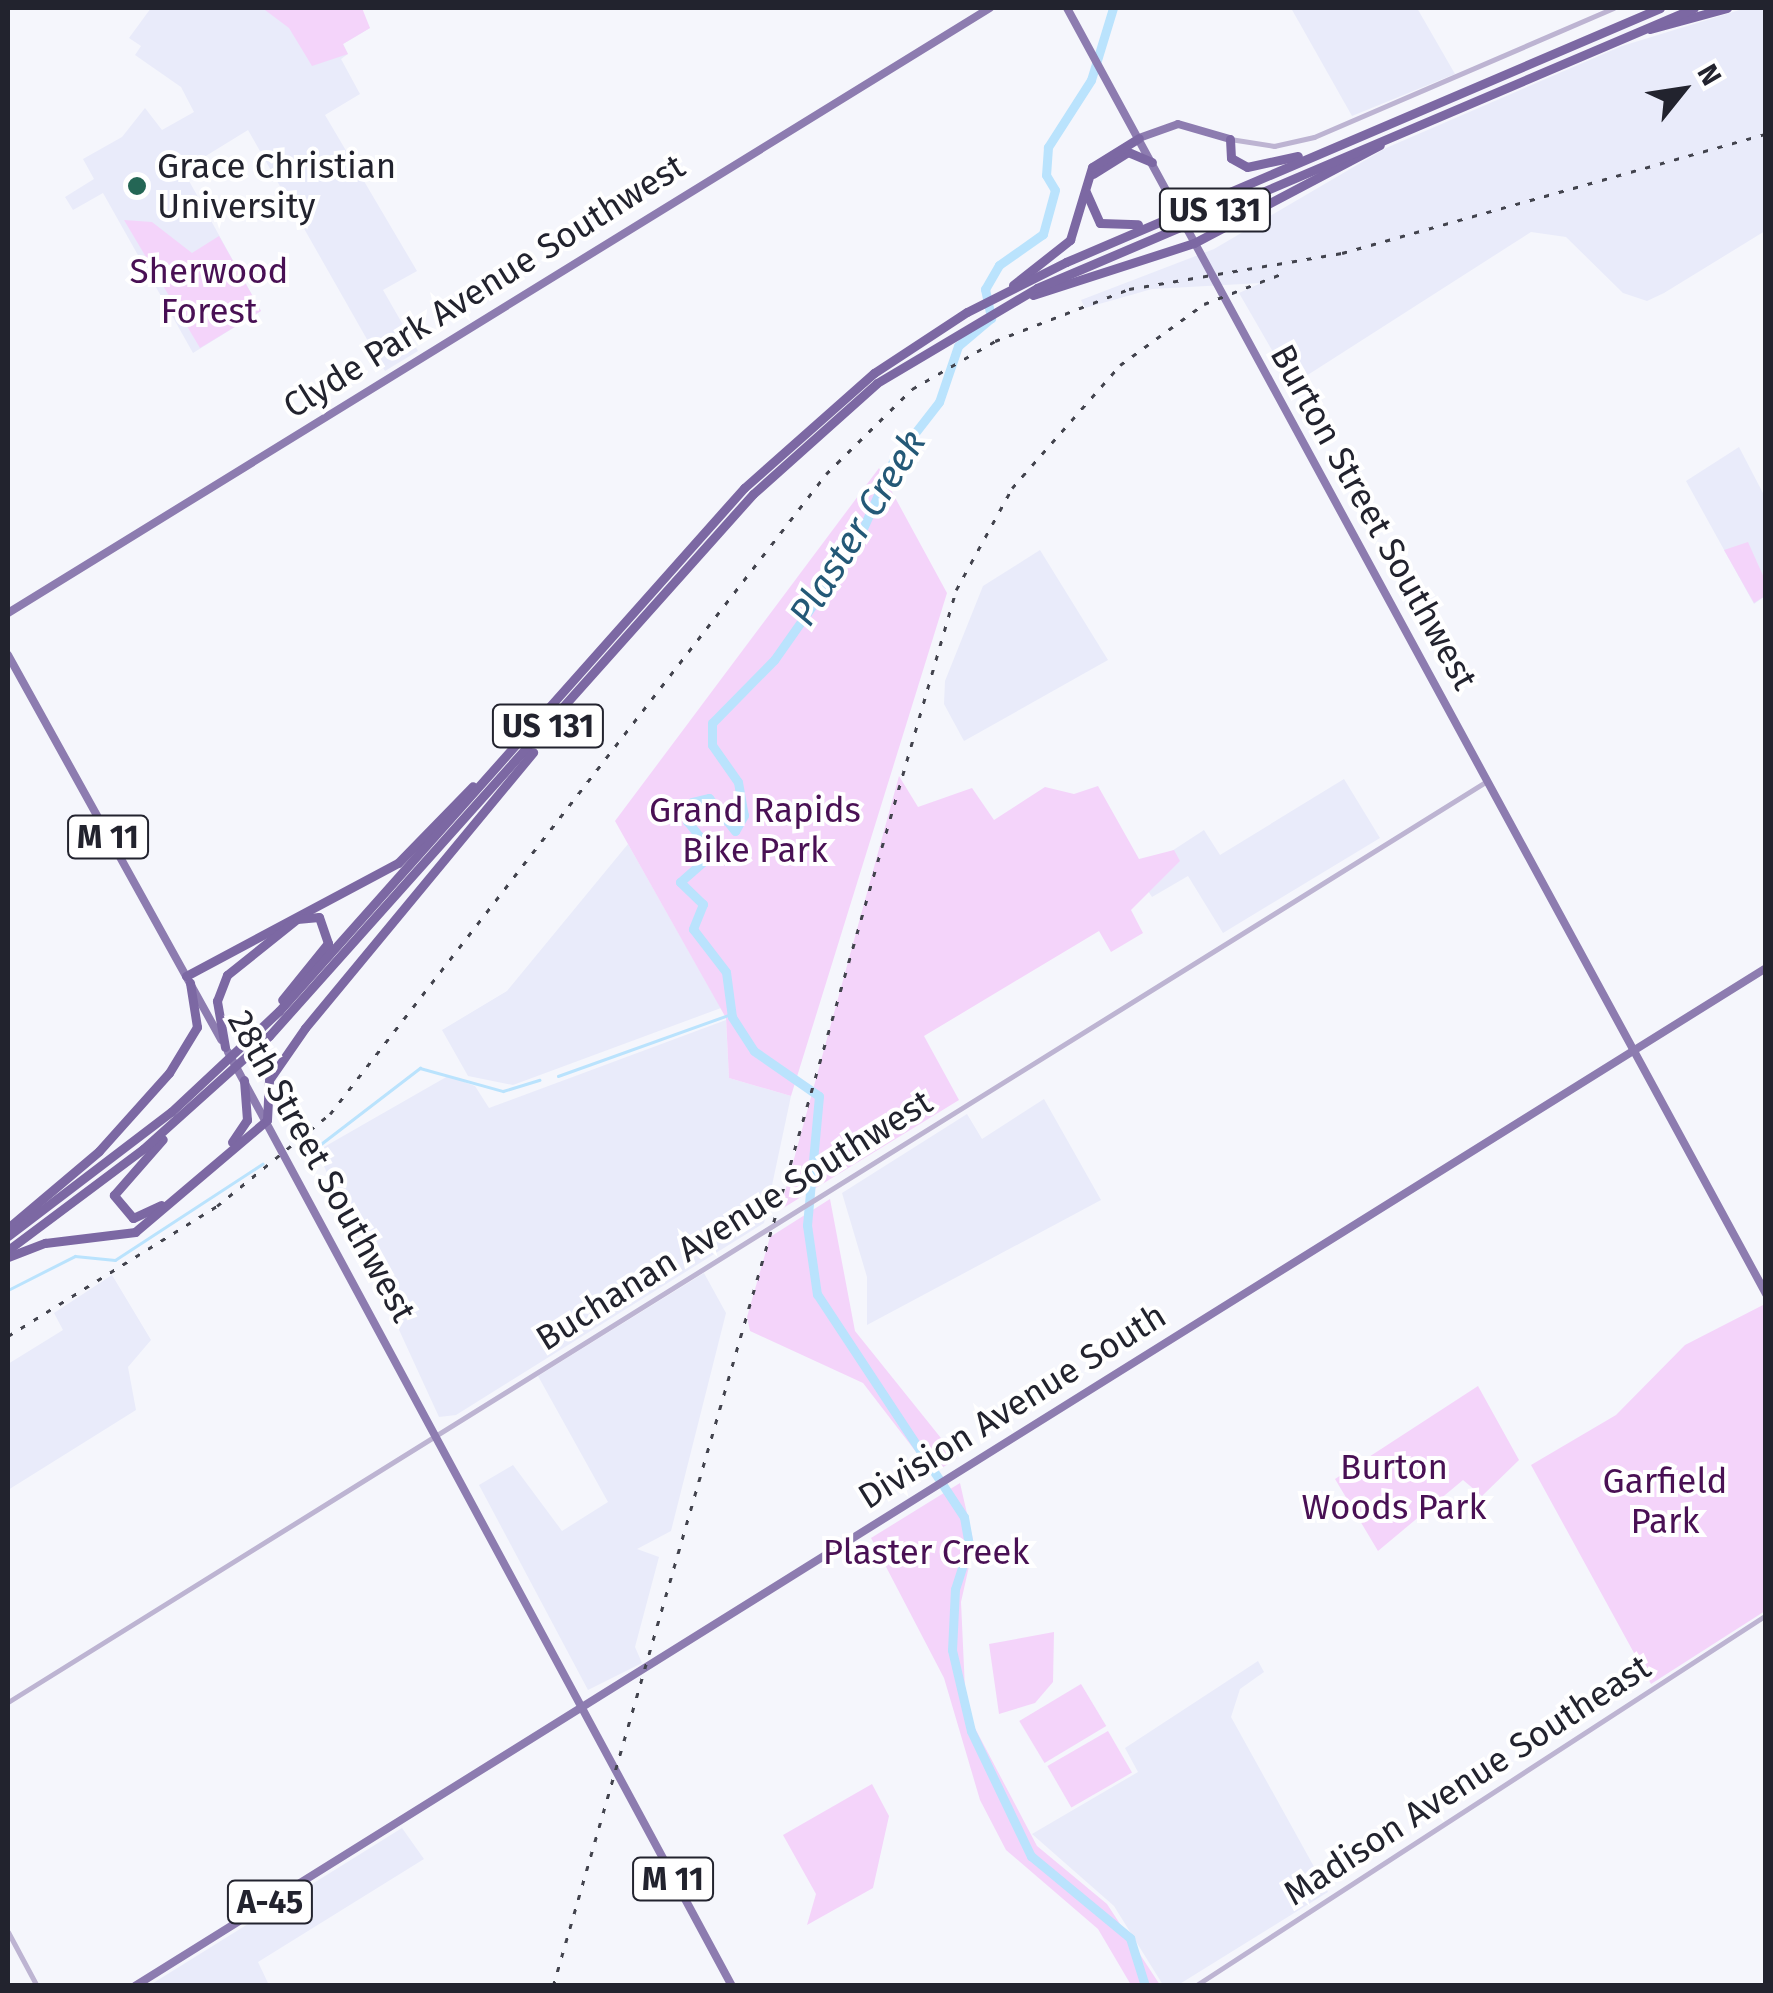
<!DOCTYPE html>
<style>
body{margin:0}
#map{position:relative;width:1773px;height:1993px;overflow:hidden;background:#f5f6fc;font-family:"Fira Sans",sans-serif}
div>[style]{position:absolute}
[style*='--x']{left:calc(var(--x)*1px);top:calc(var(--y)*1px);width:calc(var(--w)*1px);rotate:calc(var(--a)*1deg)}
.built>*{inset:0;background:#e9ebfa}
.green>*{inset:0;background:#f4d4fa;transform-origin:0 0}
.stream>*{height:2.5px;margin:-1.25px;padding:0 1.25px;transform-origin:1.25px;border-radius:1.25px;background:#bae3fd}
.river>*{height:9px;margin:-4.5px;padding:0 4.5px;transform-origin:4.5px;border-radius:4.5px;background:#bae3fd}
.minor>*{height:5px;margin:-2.5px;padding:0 2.5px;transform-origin:2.5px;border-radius:2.5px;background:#bdb4d2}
.major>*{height:8px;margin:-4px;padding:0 4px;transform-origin:4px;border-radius:4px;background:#8d7cb0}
.highway>*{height:9px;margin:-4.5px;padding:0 4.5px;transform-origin:4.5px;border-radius:4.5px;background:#7c68a3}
.rail>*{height:2.5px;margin-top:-1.25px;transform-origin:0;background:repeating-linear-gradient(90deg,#42434d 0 5px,transparent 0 15px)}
.dots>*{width:28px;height:28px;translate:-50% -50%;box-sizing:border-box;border:5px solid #fff;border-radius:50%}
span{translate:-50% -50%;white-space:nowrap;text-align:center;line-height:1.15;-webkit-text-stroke:8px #fff;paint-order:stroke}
.shield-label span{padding:2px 8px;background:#fff;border:2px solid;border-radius:8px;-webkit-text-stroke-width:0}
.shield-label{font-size:32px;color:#22232e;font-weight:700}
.poi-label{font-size:35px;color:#22232e}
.left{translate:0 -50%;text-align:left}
.park-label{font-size:35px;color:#491054}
.street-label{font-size:35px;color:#22232e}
.water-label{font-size:38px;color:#245977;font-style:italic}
.frame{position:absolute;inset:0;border:10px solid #22232e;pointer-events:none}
.north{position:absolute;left:1633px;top:40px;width:100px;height:100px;-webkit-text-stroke:8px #fff;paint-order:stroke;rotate:60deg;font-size:28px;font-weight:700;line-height:40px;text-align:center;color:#22232e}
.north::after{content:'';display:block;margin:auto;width:35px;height:45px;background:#22232e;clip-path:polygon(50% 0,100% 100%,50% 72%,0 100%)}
</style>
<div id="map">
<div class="built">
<div style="clip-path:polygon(151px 8px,358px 8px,370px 28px,343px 44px,348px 54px,341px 59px,360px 94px,325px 115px,417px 271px,383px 290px,418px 351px,385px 371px,248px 130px,183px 170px,261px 311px,193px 353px,103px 193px,73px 210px,65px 197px,94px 179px,83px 159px,122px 137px,145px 108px,162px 130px,194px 112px,181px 87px,135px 55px,141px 46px,129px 38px)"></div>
<div style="clip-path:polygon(1291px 8px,1417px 8px,1455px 74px,1352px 116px)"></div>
<div style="clip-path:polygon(1746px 8px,1765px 8px,1765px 231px,1664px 293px,1647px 301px,1623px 293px,1566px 237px,1531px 232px,1292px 385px,1239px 293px,1261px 283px,1152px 289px,1085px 308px,1081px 300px,1214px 249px,1386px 148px,1622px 46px)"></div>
<div style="clip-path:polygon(1739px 447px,1765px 497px,1765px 596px,1754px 604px,1686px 481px)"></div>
<div style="clip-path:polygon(1040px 550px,1108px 660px,964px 741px,944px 704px,945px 681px,983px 586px)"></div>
<div style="clip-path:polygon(1344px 779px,1380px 838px,1223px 933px,1188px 876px,1152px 897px,1142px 882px,1155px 862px,1204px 830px,1220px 855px)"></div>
<div style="clip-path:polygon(628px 844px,721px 1008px,513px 1085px,468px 1076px,442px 1030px,507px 991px)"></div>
<div style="clip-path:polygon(726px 1020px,729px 1078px,791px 1096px,764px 1223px,456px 1415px,439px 1417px,317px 1151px,448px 1076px,475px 1086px,489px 1108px)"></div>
<div style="clip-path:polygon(1044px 1099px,1101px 1200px,867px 1325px,867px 1277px,842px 1193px,967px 1114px,982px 1139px)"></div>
<div style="clip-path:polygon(704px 1273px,726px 1313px,671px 1531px,637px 1549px,659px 1557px,635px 1647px,642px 1663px,588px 1690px,479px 1485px,513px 1465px,562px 1531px,608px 1502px,538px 1376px)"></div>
<div style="clip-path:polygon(112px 1275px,151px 1340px,128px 1367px,136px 1410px,8px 1490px,8px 1364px,63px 1330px,54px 1313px)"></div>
<div style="clip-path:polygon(1258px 1661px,1264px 1672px,1240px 1689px,1231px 1717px,1328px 1892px,1178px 1985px,1163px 1985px,1114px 1906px,1032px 1834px,1138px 1772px,1125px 1748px)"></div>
<div style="clip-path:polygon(402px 1828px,424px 1859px,258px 1962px,268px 1983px,150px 1985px)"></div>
</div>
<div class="green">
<div style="clip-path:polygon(362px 8px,370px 28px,343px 44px,348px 54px,312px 66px,289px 28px,265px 10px)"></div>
<div style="clip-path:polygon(124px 220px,152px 222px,192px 253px,219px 236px,261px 311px,200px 348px)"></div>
<div style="clip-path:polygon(879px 468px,947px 593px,791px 1096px,729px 1078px,726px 1018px,615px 821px)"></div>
<div style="clip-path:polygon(1748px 542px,1765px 580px,1765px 596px,1754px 603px,1724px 550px)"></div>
<div style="clip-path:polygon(899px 776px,918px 807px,972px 788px,994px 820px,1045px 787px,1074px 794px,1098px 786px,1139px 859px,1174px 850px,1180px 861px,1131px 910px,1143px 933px,1111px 952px,1099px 931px,924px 1036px,959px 1100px,780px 1210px)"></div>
<div style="clip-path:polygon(830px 1199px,855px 1331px,957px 1458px,933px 1474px,863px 1383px,750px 1331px,747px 1317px,770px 1237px)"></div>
<div style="clip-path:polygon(1765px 1304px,1765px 1611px,1651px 1684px,1531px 1465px,1616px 1415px,1685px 1345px)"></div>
<div style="clip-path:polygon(1478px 1386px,1519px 1460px,1482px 1496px,1463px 1480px,1378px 1551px,1335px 1479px)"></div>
<div style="clip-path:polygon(960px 1483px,974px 1544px,961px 1602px,966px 1711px,1037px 1846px,1107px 1904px,1160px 1985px,1131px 1985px,1098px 1929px,1006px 1850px,980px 1800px,944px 1678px,871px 1538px)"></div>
<div style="clip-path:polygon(1054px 1632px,1053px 1682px,1035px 1703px,999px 1714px,989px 1644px)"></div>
<div style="left:1081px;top:1684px;width:49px;height:72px;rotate:59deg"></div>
<div style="left:1108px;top:1731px;width:48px;height:70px;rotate:60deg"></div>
<div style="clip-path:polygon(872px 1784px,889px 1816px,873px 1888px,807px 1925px,816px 1894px,783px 1835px)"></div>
</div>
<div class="stream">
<div style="--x:558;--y:1076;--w:184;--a:-19.7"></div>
<div style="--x:313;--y:1150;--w:135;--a:-37.5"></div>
<div style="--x:420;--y:1068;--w:86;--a:15.5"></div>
<div style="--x:503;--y:1091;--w:38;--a:-17"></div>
<div style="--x:8;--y:1290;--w:75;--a:-26.9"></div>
<div style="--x:75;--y:1256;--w:40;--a:5.7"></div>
<div style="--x:115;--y:1260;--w:176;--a:-33.1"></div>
</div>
<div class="river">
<div style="--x:1113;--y:8;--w:75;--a:107"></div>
<div style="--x:1091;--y:80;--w:80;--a:122.7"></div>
<div style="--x:1048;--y:147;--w:28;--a:94"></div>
<div style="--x:1046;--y:175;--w:17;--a:59"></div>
<div style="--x:1055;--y:190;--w:46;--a:105.3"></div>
<div style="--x:1043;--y:234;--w:54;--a:144.8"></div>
<div style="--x:999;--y:265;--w:28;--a:120"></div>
<div style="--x:985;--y:289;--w:30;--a:78"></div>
<div style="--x:991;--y:318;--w:43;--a:139.7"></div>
<div style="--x:958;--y:346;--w:59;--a:108.7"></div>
<div style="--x:939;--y:402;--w:75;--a:127.9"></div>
<div style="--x:893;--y:461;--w:89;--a:114"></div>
<div style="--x:857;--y:542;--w:144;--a:125.1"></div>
<div style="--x:774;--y:660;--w:88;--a:134.5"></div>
<div style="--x:712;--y:723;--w:22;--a:90"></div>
<div style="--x:712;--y:745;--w:45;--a:54.9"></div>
<div style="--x:738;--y:782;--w:34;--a:80"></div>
<div style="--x:744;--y:815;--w:18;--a:119"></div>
<div style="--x:735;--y:831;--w:42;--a:-128.2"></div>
<div style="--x:709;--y:798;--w:17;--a:167"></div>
<div style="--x:692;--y:802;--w:20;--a:105"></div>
<div style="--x:687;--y:821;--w:41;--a:50.9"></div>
<div style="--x:713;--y:853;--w:44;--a:138.7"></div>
<div style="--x:680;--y:882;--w:32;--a:44"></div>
<div style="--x:703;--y:904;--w:27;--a:112"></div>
<div style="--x:693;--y:929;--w:54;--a:52.5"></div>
<div style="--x:726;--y:972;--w:45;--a:82.4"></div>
<div style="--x:732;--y:1017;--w:40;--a:57.1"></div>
<div style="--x:754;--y:1051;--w:79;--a:34.7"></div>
<div style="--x:819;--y:1096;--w:130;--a:95.3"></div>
<div style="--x:807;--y:1225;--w:70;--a:81.8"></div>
<div style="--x:817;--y:1294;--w:267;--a:56.6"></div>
<div style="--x:964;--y:1517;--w:29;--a:80"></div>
<div style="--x:969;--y:1546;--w:45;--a:108"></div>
<div style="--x:955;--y:1589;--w:61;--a:92.8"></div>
<div style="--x:952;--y:1650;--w:83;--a:76.8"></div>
<div style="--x:971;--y:1731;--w:139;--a:64.4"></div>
<div style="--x:1031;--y:1856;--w:129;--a:39.6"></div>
<div style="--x:1130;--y:1938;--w:50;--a:72.6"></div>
</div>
<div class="minor">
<div style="--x:1230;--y:139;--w:45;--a:9"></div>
<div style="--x:1274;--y:146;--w:41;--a:-12.7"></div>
<div style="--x:1314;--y:137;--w:326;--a:-23.3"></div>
<div style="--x:8;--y:1702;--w:1742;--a:-31.91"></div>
<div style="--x:8;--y:1932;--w:61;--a:61.8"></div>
<div style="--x:1195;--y:1986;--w:681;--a:-33.01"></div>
</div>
<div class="major">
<div style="--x:1067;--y:8;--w:1464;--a:61.47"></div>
<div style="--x:1139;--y:138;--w:41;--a:-19.7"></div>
<div style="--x:1178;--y:124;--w:54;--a:16.1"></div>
<div style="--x:8;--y:613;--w:1153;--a:-31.64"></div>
<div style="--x:8;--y:655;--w:440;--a:61"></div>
<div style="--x:228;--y:1052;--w:1061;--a:61.65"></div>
<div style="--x:135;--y:1986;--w:1923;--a:-31.97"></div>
</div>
<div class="highway">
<div style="--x:1650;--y:29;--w:80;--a:-15.3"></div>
<div style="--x:1230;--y:139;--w:19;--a:87"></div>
<div style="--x:1231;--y:158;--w:18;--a:29"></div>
<div style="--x:1247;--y:167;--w:52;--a:-12.2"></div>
<div style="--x:1093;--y:174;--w:41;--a:-32.2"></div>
<div style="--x:1128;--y:152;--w:26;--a:23"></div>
<div style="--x:1086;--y:192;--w:34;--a:66"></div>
<div style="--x:1100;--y:223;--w:38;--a:2"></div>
<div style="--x:1013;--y:285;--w:73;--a:-38.3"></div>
<div style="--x:1070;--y:240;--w:76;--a:-73.2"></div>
<div style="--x:1092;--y:167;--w:55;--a:-31.7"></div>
<div style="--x:1033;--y:295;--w:169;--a:-17.9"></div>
<div style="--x:1194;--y:243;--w:210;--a:-27.8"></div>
<div style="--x:186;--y:976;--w:240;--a:-28.1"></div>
<div style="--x:398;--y:863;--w:107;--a:-45.8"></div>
<div style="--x:225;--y:1047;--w:47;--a:-99.9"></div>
<div style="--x:217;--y:1001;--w:28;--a:-69"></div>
<div style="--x:227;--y:975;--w:90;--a:-38.7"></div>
<div style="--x:297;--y:919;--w:22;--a:-5"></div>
<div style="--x:319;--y:917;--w:28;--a:71"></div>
<div style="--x:328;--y:943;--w:73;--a:128.9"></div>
<div style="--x:232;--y:1142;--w:27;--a:-56"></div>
<div style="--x:247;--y:1120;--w:40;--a:-94.3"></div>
<div style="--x:161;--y:1205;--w:31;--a:155"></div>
<div style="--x:133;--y:1218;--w:30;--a:-130"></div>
<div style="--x:114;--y:1195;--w:74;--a:-48.8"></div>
<div style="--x:8;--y:1228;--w:119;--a:-40.2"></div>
<div style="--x:99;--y:1151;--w:105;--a:-48.1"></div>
<div style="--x:169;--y:1073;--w:54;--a:-58.7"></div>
<div style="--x:197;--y:1027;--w:45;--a:-99"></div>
<div style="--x:8;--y:1236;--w:205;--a:-37.3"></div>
<div style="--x:171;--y:1112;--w:148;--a:-43.1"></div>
<div style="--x:279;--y:1011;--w:700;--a:-48.36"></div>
<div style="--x:744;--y:488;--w:174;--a:-41.5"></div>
<div style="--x:874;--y:373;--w:111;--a:-33.3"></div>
<div style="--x:967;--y:312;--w:111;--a:-26.8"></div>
<div style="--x:1066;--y:262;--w:646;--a:-23.15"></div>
<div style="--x:8;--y:1250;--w:169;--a:-36.8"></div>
<div style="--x:143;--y:1149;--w:169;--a:-41.9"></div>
<div style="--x:269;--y:1036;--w:727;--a:-48.24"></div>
<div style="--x:753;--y:494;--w:166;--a:-41.8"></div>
<div style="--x:877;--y:383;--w:186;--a:-30.7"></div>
<div style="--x:1037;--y:288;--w:714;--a:-23.08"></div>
<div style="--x:8;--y:1257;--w:40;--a:-21"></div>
<div style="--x:45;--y:1243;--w:91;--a:-7"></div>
<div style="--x:135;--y:1232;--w:173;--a:-40.3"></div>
<div style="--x:267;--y:1120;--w:40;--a:-87.1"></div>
<div style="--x:269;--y:1080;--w:63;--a:-55.3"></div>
<div style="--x:305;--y:1028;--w:358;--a:-50.4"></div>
</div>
<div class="rail">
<div style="--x:8;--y:1336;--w:246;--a:-31.9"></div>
<div style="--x:217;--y:1206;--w:146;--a:-39.2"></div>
<div style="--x:330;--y:1114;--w:810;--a:-52.22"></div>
<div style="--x:826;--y:474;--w:121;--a:-44.7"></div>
<div style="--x:912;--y:389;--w:96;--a:-30"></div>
<div style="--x:995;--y:341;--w:144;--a:-21.2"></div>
<div style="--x:1129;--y:289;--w:216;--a:-9.6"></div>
<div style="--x:1342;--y:253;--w:440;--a:-15.7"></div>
<div style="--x:553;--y:1986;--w:1453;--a:-73.9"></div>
<div style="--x:956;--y:590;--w:116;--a:-61.2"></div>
<div style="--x:1012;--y:488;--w:164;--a:-48.7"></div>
<div style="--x:1120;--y:365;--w:104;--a:-36"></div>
<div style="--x:1204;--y:304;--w:83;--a:-21.3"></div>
</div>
<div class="dots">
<div style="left:137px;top:186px;background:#246655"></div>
</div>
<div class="shield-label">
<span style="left:1215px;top:210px">US 131</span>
<span style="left:548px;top:726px">US 131</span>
<span style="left:108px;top:837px">M 11</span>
<span style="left:673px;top:1879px">M 11</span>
<span style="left:270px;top:1902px">A-45</span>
</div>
<div class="poi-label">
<span class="left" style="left:157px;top:186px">Grace Christian<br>University</span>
</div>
<div class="park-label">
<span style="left:209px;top:291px">Sherwood<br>Forest</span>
<span style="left:755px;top:830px">Grand Rapids<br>Bike Park</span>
<span style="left:1394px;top:1487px">Burton<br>Woods Park</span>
<span style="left:1665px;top:1501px">Garfield<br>Park</span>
<span style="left:926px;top:1552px">Plaster Creek</span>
</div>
<div class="street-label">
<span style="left:484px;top:286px;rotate:-32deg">Clyde Park Avenue Southwest</span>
<span style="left:1374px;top:517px;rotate:61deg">Burton Street Southwest</span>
<span style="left:322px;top:1166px;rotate:61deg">28th Street Southwest</span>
<span style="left:734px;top:1220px;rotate:-32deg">Buchanan Avenue Southwest</span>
<span style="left:1012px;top:1406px;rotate:-32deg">Division Avenue South</span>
<span style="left:1467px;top:1780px;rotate:-33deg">Madison Avenue Southeast</span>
</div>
<div class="water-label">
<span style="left:858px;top:528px;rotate:-58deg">Plaster Creek</span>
</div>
<div class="frame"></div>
<div class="north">N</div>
</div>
